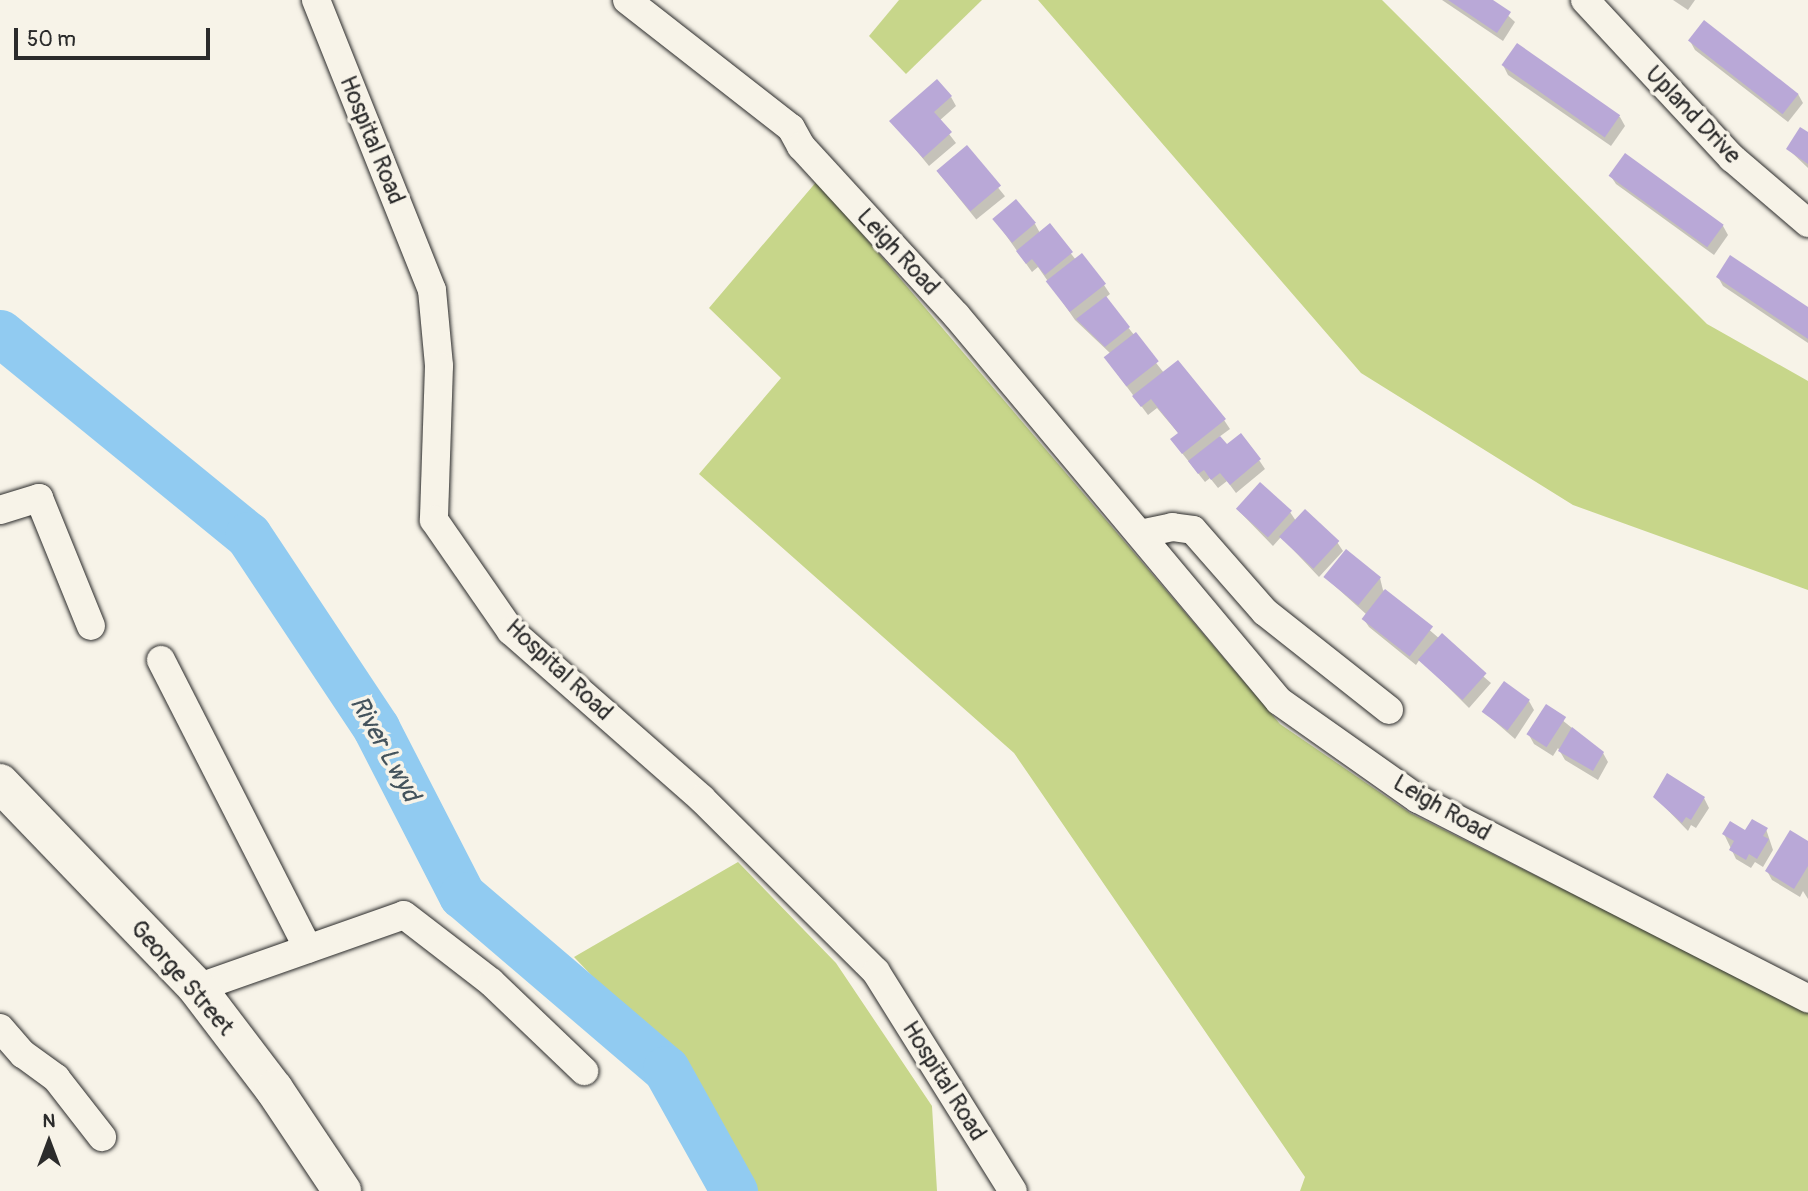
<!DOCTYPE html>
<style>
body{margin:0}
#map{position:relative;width:1808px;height:1191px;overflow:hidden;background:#f7f3e8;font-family:Pangolin,sans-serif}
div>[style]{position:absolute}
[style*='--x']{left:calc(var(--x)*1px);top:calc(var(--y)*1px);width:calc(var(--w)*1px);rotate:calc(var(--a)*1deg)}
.green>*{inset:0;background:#c7d68a}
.shadow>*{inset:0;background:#0003;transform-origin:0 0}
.river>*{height:47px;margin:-23.5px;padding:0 23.5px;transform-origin:23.5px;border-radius:23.5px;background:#91cbf1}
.building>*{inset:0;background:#b9a8d7;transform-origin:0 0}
.roads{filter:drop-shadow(0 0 2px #2b2b2b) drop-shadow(0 0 2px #2b2b2b)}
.street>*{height:28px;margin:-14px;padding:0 14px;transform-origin:14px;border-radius:14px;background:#f7f3e8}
.secondary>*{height:38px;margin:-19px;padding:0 19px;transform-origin:19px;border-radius:19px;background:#f7f3e8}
span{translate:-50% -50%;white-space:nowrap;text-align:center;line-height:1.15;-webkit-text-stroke:7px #f7f3e8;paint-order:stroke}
.street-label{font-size:24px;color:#2b2b2b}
.water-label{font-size:26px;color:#44535c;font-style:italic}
.north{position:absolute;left:14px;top:1107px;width:70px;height:70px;-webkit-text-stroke:5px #f7f3e8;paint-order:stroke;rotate:0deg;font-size:19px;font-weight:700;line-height:28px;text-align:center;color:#2b2b2b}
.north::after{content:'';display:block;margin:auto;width:24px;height:32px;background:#2b2b2b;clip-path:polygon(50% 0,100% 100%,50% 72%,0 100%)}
.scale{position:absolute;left:14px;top:28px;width:196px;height:32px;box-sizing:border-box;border:4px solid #2b2b2b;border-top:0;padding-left:9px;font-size:21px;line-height:24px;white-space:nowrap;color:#2b2b2b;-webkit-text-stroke:5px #f7f3e8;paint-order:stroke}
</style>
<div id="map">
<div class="green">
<div style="clip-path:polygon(899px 0,982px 0,906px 74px,869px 36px)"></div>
<div style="clip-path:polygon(1038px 0,1382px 0,1707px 324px,1808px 381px,1808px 590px,1573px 505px,1361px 373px)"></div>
<div style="clip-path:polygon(817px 181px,1280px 724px,1410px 813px,1808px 1011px,1808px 1191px,1300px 1191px,1305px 1177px,1014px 753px,699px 474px,781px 378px,709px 308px)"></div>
<div style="clip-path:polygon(738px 862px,836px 963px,932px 1106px,937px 1191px,750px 1191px,705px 1094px,574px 957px)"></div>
</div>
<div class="shadow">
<div style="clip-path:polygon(1442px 0,1491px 0,1515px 22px,1503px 41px)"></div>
<div style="clip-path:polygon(1673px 0,1695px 0,1688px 10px)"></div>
<div style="clip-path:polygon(1690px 41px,1798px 94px,1803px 103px,1788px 122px,1695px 50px)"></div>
<div style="clip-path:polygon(1503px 65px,1620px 117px,1625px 126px,1611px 146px,1508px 75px)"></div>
<div style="clip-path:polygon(951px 97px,956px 106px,939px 121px,956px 143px,929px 166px,892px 121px)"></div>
<div style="clip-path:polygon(1808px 135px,1808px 168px,1788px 149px)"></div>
<div style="left:966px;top:148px;width:62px;height:37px;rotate:51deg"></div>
<div style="clip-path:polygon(1610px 175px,1723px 226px,1728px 235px,1714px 255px,1616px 184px)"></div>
<div style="clip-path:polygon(995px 220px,1035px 224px,1040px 233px,1049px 226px,1076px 260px,1104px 285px,1110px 294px,1105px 298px,1164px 373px,1224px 420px,1230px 429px,1219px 437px,1227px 447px,1259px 460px,1265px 469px,1236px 493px,1227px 481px,1218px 488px,1210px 478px,1205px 482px,1178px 448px,1179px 434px,1157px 408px,1148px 415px,1112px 367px,1107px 358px,1111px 354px,1075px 320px,1038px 267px,1032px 272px)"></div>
<div style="clip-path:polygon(1718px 277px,1808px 309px,1808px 343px,1723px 286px)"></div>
<div style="clip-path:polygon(1237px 509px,1290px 512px,1296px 521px,1337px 542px,1343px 551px,1319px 577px,1281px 537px,1273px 546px)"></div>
<div style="clip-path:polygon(1326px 578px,1380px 578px,1383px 590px,1491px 683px,1469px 708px,1420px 659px,1416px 665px,1369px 627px,1363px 618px,1366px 614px)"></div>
<div style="clip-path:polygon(1529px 701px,1534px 710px,1515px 739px,1484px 712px)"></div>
<div style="clip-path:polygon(1546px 707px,1603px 753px,1608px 762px,1598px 780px,1565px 760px,1558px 748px,1553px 756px,1534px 744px,1529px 735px)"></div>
<div style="clip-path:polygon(1655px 797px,1704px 798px,1709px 808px,1696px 828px,1691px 825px,1688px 831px)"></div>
<div style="clip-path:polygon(1766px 829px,1773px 850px,1763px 867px,1755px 862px,1751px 868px,1736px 859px,1724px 834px)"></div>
<div style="clip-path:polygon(1808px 843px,1808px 899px,1803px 891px,1800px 897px,1772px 880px,1767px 871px)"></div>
</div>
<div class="river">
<div style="--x:0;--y:333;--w:320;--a:39.2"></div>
<div style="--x:248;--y:535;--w:232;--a:56.4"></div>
<div style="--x:376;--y:728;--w:188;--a:62.8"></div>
<div style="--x:462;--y:895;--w:268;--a:40.5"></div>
<div style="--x:666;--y:1069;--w:140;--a:60.9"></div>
</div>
<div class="building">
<div style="clip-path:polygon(1448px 0,1493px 0,1511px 12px,1497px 33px)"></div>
<div style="left:1704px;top:20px;width:120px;height:26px;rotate:38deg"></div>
<div style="left:1517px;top:43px;width:126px;height:27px;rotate:35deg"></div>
<div style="clip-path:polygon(937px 79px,952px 96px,934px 112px,952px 132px,923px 158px,889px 121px)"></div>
<div style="clip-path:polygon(1800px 127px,1808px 132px,1808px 164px,1786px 149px)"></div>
<div style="left:967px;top:145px;width:53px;height:40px;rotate:50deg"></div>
<div style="left:1625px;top:153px;width:122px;height:28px;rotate:36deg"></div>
<div style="left:1016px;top:199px;width:31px;height:31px;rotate:50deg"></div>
<div style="clip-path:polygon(1050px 223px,1073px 252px,1045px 275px,1032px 259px,1026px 264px,1016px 251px)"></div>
<div style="left:1082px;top:253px;width:39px;height:46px;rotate:52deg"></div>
<div style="clip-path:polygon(1730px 255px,1808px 307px,1808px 339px,1716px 277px)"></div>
<div style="clip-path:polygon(1106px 296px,1130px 327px,1105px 347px,1076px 319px)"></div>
<div style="left:1136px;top:332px;width:37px;height:41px;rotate:52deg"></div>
<div style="clip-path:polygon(1178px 360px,1226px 419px,1182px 454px,1170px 439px,1178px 433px,1151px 399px,1141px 407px,1132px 396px)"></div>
<div style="clip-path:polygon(1241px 433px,1261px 459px,1230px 485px,1220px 473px,1211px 480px,1204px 470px,1198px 474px,1188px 461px,1220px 436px,1227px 444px)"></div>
<div style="left:1260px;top:482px;width:43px;height:36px;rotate:42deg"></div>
<div style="left:1305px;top:509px;width:47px;height:38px;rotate:43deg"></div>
<div style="left:1346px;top:549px;width:45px;height:36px;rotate:39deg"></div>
<div style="left:1385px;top:589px;width:61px;height:38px;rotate:38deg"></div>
<div style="left:1442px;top:633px;width:60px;height:36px;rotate:42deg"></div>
<div style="left:1504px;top:681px;width:32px;height:38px;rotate:36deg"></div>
<div style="left:1546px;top:704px;width:24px;height:36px;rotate:33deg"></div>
<div style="clip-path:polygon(1572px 727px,1604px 752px,1593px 771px,1558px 751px)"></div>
<div style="clip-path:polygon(1667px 773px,1705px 797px,1691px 820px,1686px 817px,1682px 823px,1653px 797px)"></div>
<div style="clip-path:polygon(1752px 819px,1768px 828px,1763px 836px,1769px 839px,1757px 859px,1749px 854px,1746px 860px,1729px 850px,1734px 841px,1722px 834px,1730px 821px,1745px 830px)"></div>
<div style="clip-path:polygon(1790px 830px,1808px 841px,1808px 866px,1794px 889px,1765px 871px)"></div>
</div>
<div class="roads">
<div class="street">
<div style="--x:316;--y:0;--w:312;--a:68.2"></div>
<div style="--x:432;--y:290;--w:76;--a:84.7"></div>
<div style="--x:439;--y:366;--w:154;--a:91.9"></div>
<div style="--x:434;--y:520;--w:135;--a:55.3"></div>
<div style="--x:511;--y:631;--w:254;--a:41.3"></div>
<div style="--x:702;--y:799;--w:245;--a:44.8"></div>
<div style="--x:876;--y:972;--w:258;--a:58"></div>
<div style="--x:627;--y:0;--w:208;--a:38"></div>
<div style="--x:791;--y:128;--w:21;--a:61"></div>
<div style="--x:801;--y:146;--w:229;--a:47.5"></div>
<div style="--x:956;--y:315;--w:503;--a:50.08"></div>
<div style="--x:1279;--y:701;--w:170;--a:35.2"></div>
<div style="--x:1418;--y:799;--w:438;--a:27.1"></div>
<div style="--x:1585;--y:0;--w:216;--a:47.1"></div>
<div style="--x:1732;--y:158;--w:100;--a:40.5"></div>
<div style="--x:0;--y:510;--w:41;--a:-17.1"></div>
<div style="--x:39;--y:498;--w:138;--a:67.9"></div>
<div style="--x:1140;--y:534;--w:33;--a:-12"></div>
<div style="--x:1172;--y:527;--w:21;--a:8"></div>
<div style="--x:1193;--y:530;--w:109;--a:48.7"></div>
<div style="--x:1265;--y:612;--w:158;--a:38.3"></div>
<div style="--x:161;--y:660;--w:324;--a:63"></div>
<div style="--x:197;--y:988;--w:219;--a:-19.4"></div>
<div style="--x:404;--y:915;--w:110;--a:37.6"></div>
<div style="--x:491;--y:982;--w:129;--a:43.7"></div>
<div style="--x:0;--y:1028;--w:35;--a:49"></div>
<div style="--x:23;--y:1054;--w:41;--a:36"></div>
<div style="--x:56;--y:1078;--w:75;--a:52.1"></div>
</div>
<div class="secondary">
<div style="--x:0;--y:783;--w:284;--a:46.1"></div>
<div style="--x:197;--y:988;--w:127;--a:52.7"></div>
<div style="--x:274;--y:1089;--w:123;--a:56.3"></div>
</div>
</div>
<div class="street-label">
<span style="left:1693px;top:115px;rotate:46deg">Upland Drive</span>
<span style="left:372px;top:140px;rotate:68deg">Hospital Road</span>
<span style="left:898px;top:252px;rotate:47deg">Leigh Road</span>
<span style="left:559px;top:670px;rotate:43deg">Hospital Road</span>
<span style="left:1442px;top:808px;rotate:30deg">Leigh Road</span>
<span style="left:182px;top:978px;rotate:49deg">George Street</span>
<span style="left:944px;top:1081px;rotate:58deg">Hospital Road</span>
</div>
<div class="water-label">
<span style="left:384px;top:749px;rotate:61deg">River Lwyd</span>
</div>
<div class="north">N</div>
<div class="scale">50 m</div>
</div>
